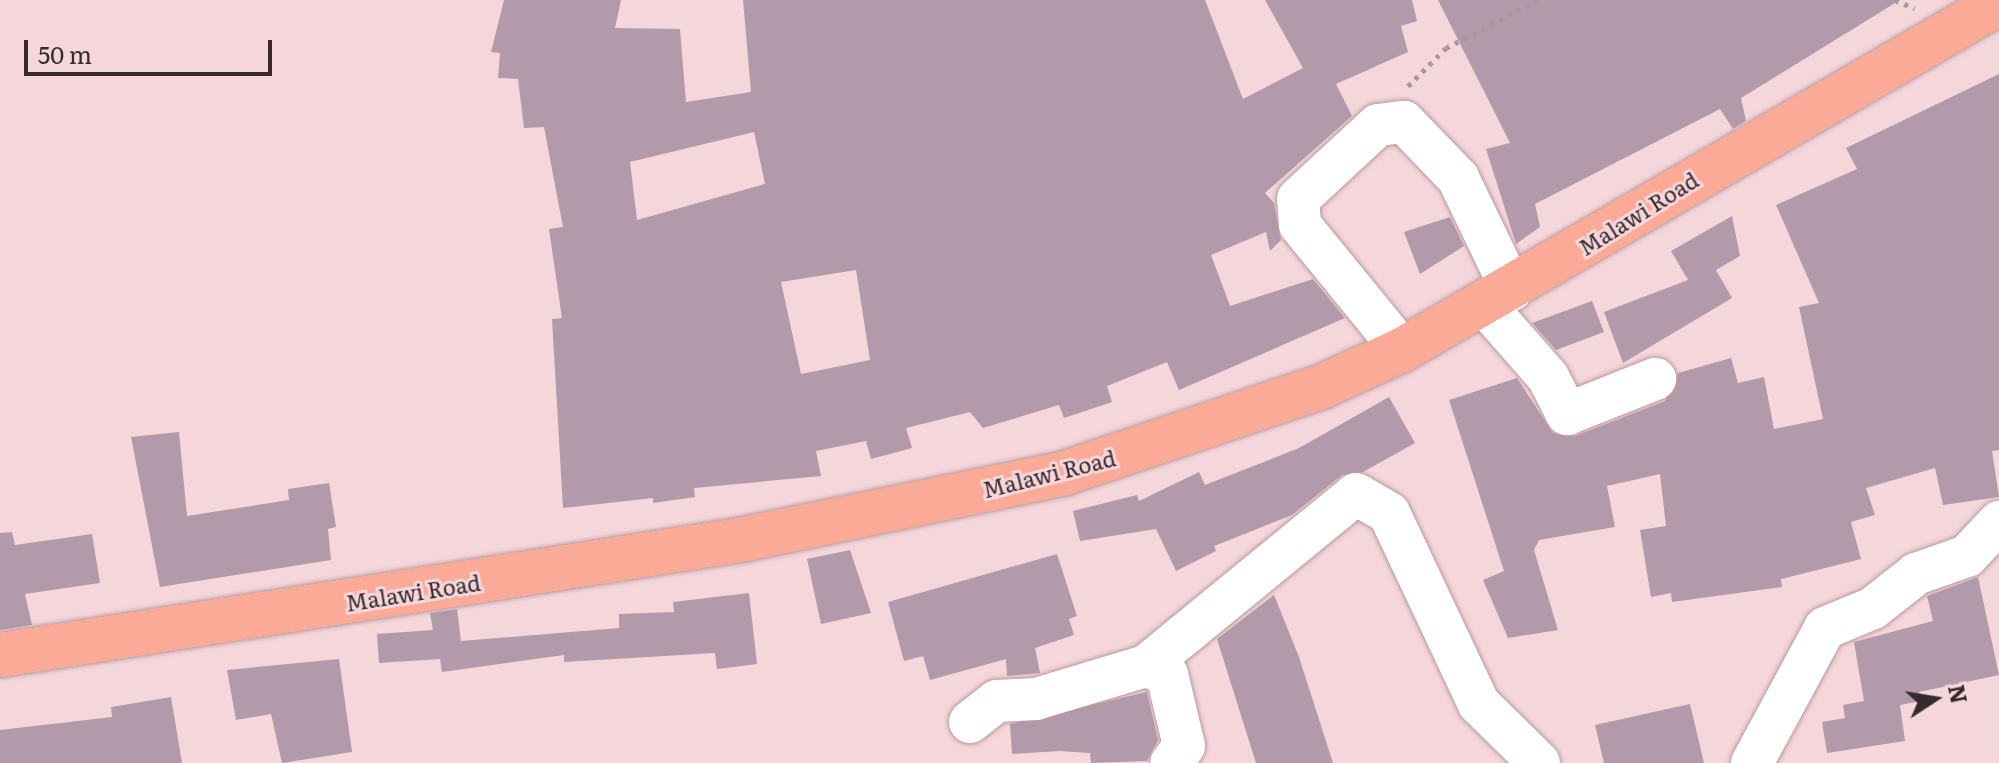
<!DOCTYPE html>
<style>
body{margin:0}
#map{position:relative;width:1999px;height:763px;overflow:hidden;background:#f5d6db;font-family:Literata,serif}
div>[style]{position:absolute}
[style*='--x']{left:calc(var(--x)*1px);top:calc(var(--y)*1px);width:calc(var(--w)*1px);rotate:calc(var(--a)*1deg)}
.building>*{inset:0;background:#b29aaa}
.path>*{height:5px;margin-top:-2.5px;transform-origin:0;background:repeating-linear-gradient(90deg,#ad9699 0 4px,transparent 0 10px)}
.roads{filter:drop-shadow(0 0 2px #b89b9f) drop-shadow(0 0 2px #b89b9f)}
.minor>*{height:42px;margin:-21px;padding:0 21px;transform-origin:21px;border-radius:21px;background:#fff}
.major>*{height:44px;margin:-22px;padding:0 22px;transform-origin:22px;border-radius:22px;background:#fbaa97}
span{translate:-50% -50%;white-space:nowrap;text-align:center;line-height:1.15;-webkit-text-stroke:6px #f5d6db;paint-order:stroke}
.street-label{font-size:22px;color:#362b2c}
.north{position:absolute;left:1895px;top:659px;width:80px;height:80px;-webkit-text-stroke:6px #f5d6db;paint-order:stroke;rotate:78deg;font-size:22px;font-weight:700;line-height:32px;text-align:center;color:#362b2c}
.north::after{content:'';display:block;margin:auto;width:28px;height:36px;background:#362b2c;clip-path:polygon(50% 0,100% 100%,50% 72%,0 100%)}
.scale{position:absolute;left:24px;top:40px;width:248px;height:36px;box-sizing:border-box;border:4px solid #362b2c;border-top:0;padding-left:10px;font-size:24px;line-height:28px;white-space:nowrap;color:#362b2c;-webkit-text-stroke:6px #f5d6db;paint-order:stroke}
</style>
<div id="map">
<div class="building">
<div style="clip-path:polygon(evenodd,504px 0,621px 0,615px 28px,680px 29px,686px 102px,751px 92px,743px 0,1205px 0,1243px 99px,1303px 68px,1265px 0,1412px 0,1417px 21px,1401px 26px,1408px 52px,1336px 84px,1352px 116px,1265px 193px,1274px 203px,1281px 240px,1270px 251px,1266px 232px,1211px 255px,1230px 306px,1313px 279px,1345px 318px,1179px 390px,1167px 362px,1107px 386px,1112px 402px,1064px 418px,1059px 405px,983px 428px,970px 412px,906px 428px,912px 448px,871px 459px,866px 441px,816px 451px,821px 476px,694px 488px,695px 497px,653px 503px,653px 498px,563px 508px,552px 319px,562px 318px,549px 229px,563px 227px,544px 127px,524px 128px,518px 79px,498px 78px,500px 53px,491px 52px,504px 0,754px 132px,765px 184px,637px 220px,630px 162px,754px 132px,504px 0,856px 270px,870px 360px,801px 374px,781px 282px,856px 270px)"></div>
<div style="clip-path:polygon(1438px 0,1900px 0,1741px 98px,1746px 121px,1733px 129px,1720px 109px,1535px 204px,1540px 227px,1516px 244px,1486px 149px,1510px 143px)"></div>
<div style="clip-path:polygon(1999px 74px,1999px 450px,1992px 451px,1999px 497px,1943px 505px,1935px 468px,1866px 488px,1875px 515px,1851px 522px,1861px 559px,1781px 579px,1782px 587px,1672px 602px,1671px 593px,1651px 597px,1640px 530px,1666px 526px,1660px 474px,1607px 486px,1615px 527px,1539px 540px,1534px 550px,1558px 630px,1508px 638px,1483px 580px,1504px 571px,1449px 400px,1517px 378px,1553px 433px,1575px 436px,1665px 401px,1678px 373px,1731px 358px,1738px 383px,1764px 377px,1774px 429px,1823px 419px,1799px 307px,1819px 303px,1776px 205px,1857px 169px,1846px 148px)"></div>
<div style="clip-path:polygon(1732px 216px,1740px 256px,1716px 270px,1732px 298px,1623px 363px,1604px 312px,1688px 280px,1671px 251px)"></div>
<div style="clip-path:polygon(1450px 217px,1464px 246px,1420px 274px,1404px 232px)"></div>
<div style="clip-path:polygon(1592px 301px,1604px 332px,1556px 350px,1532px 323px)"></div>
<div style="clip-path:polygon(1389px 397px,1415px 443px,1363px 472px,1342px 475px,1292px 515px,1214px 546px,1216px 551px,1176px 571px,1156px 529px,1080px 541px,1073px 511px,1137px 495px,1139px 501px,1199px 472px,1205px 485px,1299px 448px)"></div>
<div style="clip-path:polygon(179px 432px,187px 516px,289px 500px,288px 489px,329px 483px,336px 527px,328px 529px,331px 560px,160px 587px,131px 437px)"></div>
<div style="clip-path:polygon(12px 532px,15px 545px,92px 534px,100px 583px,25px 594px,32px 625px,0 630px,0 533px)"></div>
<div style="clip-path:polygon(850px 550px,871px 613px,821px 624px,807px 559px)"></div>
<div style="clip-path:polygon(1057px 554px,1077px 616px,1069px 619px,1074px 635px,1035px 648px,1040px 673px,1007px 676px,1006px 659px,930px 680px,923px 656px,904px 661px,888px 602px)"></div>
<div style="clip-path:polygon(1978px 577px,1999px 675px,1919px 692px,1921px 701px,1900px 705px,1905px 741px,1827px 753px,1822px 722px,1845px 718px,1843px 705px,1864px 701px,1854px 642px,1933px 621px,1927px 596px)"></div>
<div style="clip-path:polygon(749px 593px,757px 664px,717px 669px,715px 653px,564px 662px,564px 655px,442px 672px,440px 659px,379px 663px,377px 634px,433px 630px,430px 613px,457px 609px,461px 641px,619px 628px,619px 614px,674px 612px,673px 602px)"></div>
<div style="clip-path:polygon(1274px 595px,1299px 657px,1333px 763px,1256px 763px,1217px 639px)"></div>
<div style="clip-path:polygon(339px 659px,352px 752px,282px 763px,271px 714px,236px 720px,227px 670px)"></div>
<div style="clip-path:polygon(1147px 692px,1158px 740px,1147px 761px,1091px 763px,1090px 753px,1059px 751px,1012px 754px,1010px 724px)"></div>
<div style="clip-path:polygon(171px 697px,182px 763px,0 763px,0 730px,112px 717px,111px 707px)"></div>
<div style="clip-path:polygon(1690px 704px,1704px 763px,1604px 763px,1595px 725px)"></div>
</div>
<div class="path">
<div style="--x:1895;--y:0;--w:21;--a:23"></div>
<div style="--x:1408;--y:86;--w:54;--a:-45"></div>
<div style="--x:1446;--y:48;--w:104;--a:-27.6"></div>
</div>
<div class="roads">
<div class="minor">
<div style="--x:1484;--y:304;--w:97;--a:48.8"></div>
<div style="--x:1548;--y:377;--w:42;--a:62.8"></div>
<div style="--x:1567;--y:414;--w:95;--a:-21.7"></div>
<div style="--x:1402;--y:350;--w:161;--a:-129.2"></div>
<div style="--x:1300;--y:225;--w:26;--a:-94"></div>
<div style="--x:1298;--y:199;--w:109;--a:-42.8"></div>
<div style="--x:1378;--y:125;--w:26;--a:-7"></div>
<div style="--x:1404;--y:122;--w:78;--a:46"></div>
<div style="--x:1458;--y:178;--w:124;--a:64.3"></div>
<div style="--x:1146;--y:666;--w:22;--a:21"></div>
<div style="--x:1167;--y:674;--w:74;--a:76.7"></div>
<div style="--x:1184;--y:746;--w:21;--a:127"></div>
<div style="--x:970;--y:722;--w:34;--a:-38"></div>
<div style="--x:997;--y:701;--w:39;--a:-3"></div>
<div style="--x:1036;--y:699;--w:115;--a:-16.7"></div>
<div style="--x:1146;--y:666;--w:271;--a:-39.3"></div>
<div style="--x:1356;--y:494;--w:38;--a:30"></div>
<div style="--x:1389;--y:513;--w:211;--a:64.8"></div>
<div style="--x:1479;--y:704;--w:84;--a:44.5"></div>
<div style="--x:1752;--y:763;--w:153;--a:-61.6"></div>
<div style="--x:1825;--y:628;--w:52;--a:-22.6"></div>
<div style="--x:1873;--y:608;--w:55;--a:-38.3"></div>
<div style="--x:1916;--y:574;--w:54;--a:-19.4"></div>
<div style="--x:1967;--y:556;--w:47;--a:-46.7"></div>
</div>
<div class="major">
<div style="--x:0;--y:655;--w:749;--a:-8.83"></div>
<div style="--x:740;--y:540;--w:332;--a:-11.6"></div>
<div style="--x:1065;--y:473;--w:270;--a:-18.6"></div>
<div style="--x:1321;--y:387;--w:89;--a:-24.6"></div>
<div style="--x:1402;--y:350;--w:691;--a:-30.17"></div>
</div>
</div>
<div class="street-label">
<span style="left:1638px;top:213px;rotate:-32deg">Malawi Road</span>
<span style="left:1049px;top:473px;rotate:-14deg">Malawi Road</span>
<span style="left:413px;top:592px;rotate:-9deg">Malawi Road</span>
</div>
<div class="north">N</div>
<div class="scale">50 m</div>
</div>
